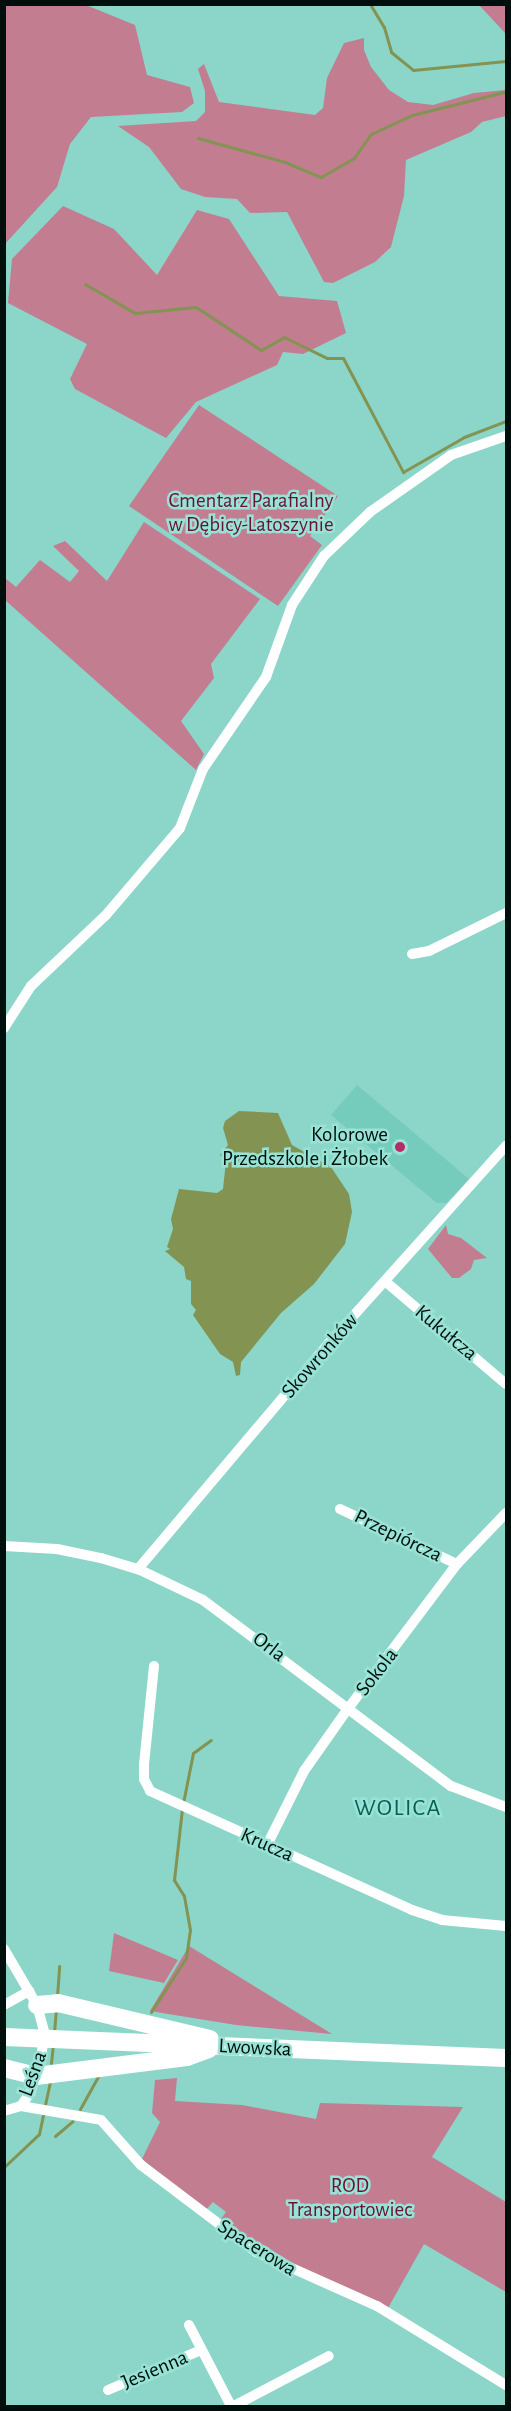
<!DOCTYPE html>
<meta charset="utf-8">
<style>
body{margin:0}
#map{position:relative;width:511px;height:2411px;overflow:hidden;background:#8bd6c8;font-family:"Alegreya Sans",sans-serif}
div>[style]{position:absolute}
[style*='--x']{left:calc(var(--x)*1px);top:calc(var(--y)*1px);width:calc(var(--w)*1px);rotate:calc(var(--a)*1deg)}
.built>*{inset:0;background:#75cbbc}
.green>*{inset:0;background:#c27d91}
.water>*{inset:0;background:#839452}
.stream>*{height:3px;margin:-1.5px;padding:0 1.5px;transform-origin:1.5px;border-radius:1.5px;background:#839452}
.street>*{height:10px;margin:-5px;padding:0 5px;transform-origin:5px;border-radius:5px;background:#fff}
.primary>*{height:18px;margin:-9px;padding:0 9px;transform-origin:9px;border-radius:9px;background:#fff}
.dots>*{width:16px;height:16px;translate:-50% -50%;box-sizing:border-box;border:3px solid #98e3d5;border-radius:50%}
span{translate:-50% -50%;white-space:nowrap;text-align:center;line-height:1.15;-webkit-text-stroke:5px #98e3d5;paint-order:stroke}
.park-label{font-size:21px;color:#691236}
.poi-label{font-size:21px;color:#000f0c}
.right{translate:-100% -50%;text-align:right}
.street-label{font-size:21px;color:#000f0c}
.quarter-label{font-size:24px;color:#076055;letter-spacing:1.5px}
.frame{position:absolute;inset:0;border:6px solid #000f0c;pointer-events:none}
</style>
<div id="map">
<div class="built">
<div style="clip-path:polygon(357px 1085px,469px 1179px,446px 1203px,437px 1203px,331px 1115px)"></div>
</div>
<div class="green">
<div style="clip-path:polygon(5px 4px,86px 5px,135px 25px,147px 75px,190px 87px,194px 103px,182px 112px,91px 117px,70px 144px,57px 187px,5px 244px)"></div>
<div style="clip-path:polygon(479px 5px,506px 5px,506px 34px)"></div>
<div style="clip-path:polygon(364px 38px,364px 50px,371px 67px,389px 90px,408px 102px,433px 105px,474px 93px,506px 90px,506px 116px,482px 122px,471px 132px,406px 160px,404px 196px,391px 247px,375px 262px,333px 283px,324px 282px,287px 212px,250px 213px,237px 199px,205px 197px,181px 189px,149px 147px,118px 126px,196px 121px,205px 112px,205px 91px,198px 69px,204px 64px,219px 102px,315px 115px,323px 108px,327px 78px,344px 43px)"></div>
<div style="clip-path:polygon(63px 206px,114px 229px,157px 275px,197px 210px,229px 219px,279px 296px,337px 301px,346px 333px,303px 354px,283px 352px,277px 365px,196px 402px,166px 438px,75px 389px,70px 379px,87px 344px,8px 303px,12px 259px)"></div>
<div style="clip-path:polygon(199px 405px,338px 496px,310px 536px,322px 545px,278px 606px,129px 506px)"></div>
<div style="clip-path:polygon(144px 522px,260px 599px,211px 664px,214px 678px,181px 721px,204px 754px,196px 770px,5px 600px,5px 578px,16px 587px,40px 560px,70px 582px,79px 571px,53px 546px,65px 541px,107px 581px)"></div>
<div style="clip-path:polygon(446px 1225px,448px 1234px,461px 1238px,487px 1258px,474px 1260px,471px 1269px,459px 1278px,452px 1278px,428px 1249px)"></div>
<div style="clip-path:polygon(114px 1933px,178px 1960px,164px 1983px,109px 1971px)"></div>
<div style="clip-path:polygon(189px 1946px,332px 2034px,236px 2025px,150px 2011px)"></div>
<div style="clip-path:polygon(177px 2078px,175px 2101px,242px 2105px,316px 2119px,320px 2103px,463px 2107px,432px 2157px,506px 2202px,506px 2292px,424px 2244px,388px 2308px,279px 2261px,219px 2222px,226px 2212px,213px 2202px,205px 2211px,142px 2159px,160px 2122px,152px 2113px,155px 2080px)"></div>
</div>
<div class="water">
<div style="clip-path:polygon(239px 1111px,278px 1113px,292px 1145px,331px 1167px,349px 1194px,352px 1212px,345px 1244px,314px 1284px,281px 1313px,241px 1362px,240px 1375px,236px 1376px,233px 1362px,220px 1354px,193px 1315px,196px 1310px,191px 1304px,191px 1281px,186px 1279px,184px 1267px,165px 1251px,170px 1249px,167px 1247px,173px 1229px,171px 1219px,179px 1189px,217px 1193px,223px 1189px,226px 1161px,220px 1155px,228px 1145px,223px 1128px,225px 1121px)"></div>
</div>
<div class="stream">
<div style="--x:370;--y:4;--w:27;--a:59"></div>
<div style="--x:384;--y:27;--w:26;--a:74"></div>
<div style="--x:391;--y:52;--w:28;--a:39"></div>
<div style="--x:413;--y:70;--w:93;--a:-5.5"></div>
<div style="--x:198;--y:138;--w:90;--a:15.4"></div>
<div style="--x:285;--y:162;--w:39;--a:23"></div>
<div style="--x:321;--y:177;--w:38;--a:-30"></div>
<div style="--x:354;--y:158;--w:29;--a:-55"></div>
<div style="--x:371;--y:134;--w:45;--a:-24.9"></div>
<div style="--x:412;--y:115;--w:95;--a:-14"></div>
<div style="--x:85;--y:284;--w:58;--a:30.1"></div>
<div style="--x:135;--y:313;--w:61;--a:-5.6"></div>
<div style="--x:196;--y:307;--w:78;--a:33.5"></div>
<div style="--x:261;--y:350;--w:26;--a:-29"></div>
<div style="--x:284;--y:337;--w:48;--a:26"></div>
<div style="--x:327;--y:358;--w:16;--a:0"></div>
<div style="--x:343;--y:358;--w:129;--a:62.2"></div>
<div style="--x:403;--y:472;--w:70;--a:-29.8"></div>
<div style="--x:464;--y:437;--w:45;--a:-20.9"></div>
<div style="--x:183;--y:1803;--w:51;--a:-78.7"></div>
<div style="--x:193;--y:1753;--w:22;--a:-36"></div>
<div style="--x:57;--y:1997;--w:31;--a:-86"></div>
<div style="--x:151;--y:2012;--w:64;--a:-57.1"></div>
<div style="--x:186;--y:1958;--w:28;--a:-82"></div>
<div style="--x:190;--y:1930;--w:35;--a:-100"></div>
<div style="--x:184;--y:1896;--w:19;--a:-122"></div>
<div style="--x:174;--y:1880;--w:71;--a:-83.6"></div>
<div style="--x:54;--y:2032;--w:23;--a:-85"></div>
<div style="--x:51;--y:2063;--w:18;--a:-84"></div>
<div style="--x:45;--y:2105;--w:24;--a:-78"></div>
<div style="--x:80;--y:2109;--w:38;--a:-61"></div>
<div style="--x:55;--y:2136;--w:23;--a:-40"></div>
<div style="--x:4;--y:2167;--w:48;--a:-43.3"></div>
<div style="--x:39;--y:2134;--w:19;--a:-78"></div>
</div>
<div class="street">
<div style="--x:412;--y:954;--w:17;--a:-10"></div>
<div style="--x:429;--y:951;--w:86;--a:-26.3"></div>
<div style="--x:4;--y:1028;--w:50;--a:-57.3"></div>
<div style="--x:31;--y:986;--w:103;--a:-43.4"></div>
<div style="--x:106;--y:915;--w:114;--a:-49.6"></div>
<div style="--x:180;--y:828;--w:63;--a:-68.7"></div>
<div style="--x:203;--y:769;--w:112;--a:-55.6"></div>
<div style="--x:266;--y:677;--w:77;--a:-70.1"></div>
<div style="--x:292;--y:605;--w:59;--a:-56.9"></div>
<div style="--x:324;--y:556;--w:64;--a:-43.7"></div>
<div style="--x:370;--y:512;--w:99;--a:-35.1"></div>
<div style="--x:451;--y:455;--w:58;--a:-19.1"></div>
<div style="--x:386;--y:1282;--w:157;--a:40.4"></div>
<div style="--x:340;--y:1509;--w:129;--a:25.2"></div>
<div style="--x:4;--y:1546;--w:53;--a:3.2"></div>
<div style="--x:57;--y:1549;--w:45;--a:11.6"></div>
<div style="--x:101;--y:1558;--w:39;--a:17"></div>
<div style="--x:138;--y:1569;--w:72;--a:25.5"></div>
<div style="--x:203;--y:1600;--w:310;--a:36.9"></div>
<div style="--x:451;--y:1786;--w:59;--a:20.9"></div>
<div style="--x:138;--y:1569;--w:296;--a:-49.8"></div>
<div style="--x:329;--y:1343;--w:265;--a:-48.1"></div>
<div style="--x:154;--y:1666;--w:100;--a:95.8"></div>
<div style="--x:144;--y:1765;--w:14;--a:90"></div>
<div style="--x:144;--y:1779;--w:13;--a:63"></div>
<div style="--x:150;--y:1791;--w:288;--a:24.4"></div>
<div style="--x:412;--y:1910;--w:32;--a:18"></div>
<div style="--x:442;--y:1920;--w:64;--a:5.4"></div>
<div style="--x:267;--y:1845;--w:83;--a:-63.4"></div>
<div style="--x:304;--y:1771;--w:75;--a:-54.8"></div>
<div style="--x:347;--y:1710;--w:183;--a:-53"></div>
<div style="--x:457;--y:1564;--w:71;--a:-46.1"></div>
<div style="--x:4;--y:1949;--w:65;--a:59.5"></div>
<div style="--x:37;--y:2005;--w:28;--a:75"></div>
<div style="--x:44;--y:2032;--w:28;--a:96"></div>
<div style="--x:41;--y:2060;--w:35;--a:108"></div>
<div style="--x:30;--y:2093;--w:16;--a:125"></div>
<div style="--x:21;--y:2106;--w:18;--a:164"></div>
<div style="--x:4;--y:2005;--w:29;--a:-29"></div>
<div style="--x:21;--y:2106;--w:81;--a:9.9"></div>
<div style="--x:101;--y:2120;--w:60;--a:48.4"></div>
<div style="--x:141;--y:2165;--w:144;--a:37.1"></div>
<div style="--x:256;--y:2252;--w:133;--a:24.1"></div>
<div style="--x:377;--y:2306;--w:151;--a:31.5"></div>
<div style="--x:189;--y:2325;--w:91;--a:62.6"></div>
<div style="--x:108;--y:2390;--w:101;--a:-23.3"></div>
<div style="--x:234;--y:2406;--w:107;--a:-27.8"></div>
</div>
<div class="primary">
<div style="--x:37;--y:2005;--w:21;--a:-5"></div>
<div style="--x:58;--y:2003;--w:156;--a:13.3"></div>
<div style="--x:4;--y:2037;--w:502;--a:2.4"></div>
<div style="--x:4;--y:2068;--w:33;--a:14"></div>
<div style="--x:36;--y:2076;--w:152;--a:-7.2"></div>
<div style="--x:187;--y:2057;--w:23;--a:-20"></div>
</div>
<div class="dots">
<div style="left:400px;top:1147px;background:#b72c64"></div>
</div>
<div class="park-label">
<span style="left:251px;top:513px">Cmentarz Parafialny<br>w Dębicy-Latoszynie</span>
<span style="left:350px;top:2198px">ROD<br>Transportowiec</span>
</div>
<div class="poi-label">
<span class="right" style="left:388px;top:1147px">Kolorowe<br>Przedszkole i Żłobek</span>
</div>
<div class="street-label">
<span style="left:446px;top:1333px;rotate:40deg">Kukułcza</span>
<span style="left:320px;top:1356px;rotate:-49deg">Skowronków</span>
<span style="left:398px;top:1536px;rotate:26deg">Przepiórcza</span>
<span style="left:269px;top:1647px;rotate:37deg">Orla</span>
<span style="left:377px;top:1672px;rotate:-52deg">Sokola</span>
<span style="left:267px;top:1845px;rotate:24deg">Krucza</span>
<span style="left:255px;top:2048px;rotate:3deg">Lwowska</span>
<span style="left:33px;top:2074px;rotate:-70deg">Leśna</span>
<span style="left:257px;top:2248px;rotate:32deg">Spacerowa</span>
<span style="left:155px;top:2370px;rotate:-23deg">Jesienna</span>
</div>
<div class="quarter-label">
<span style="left:398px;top:1809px">WOLICA</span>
</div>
<div class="frame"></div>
</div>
